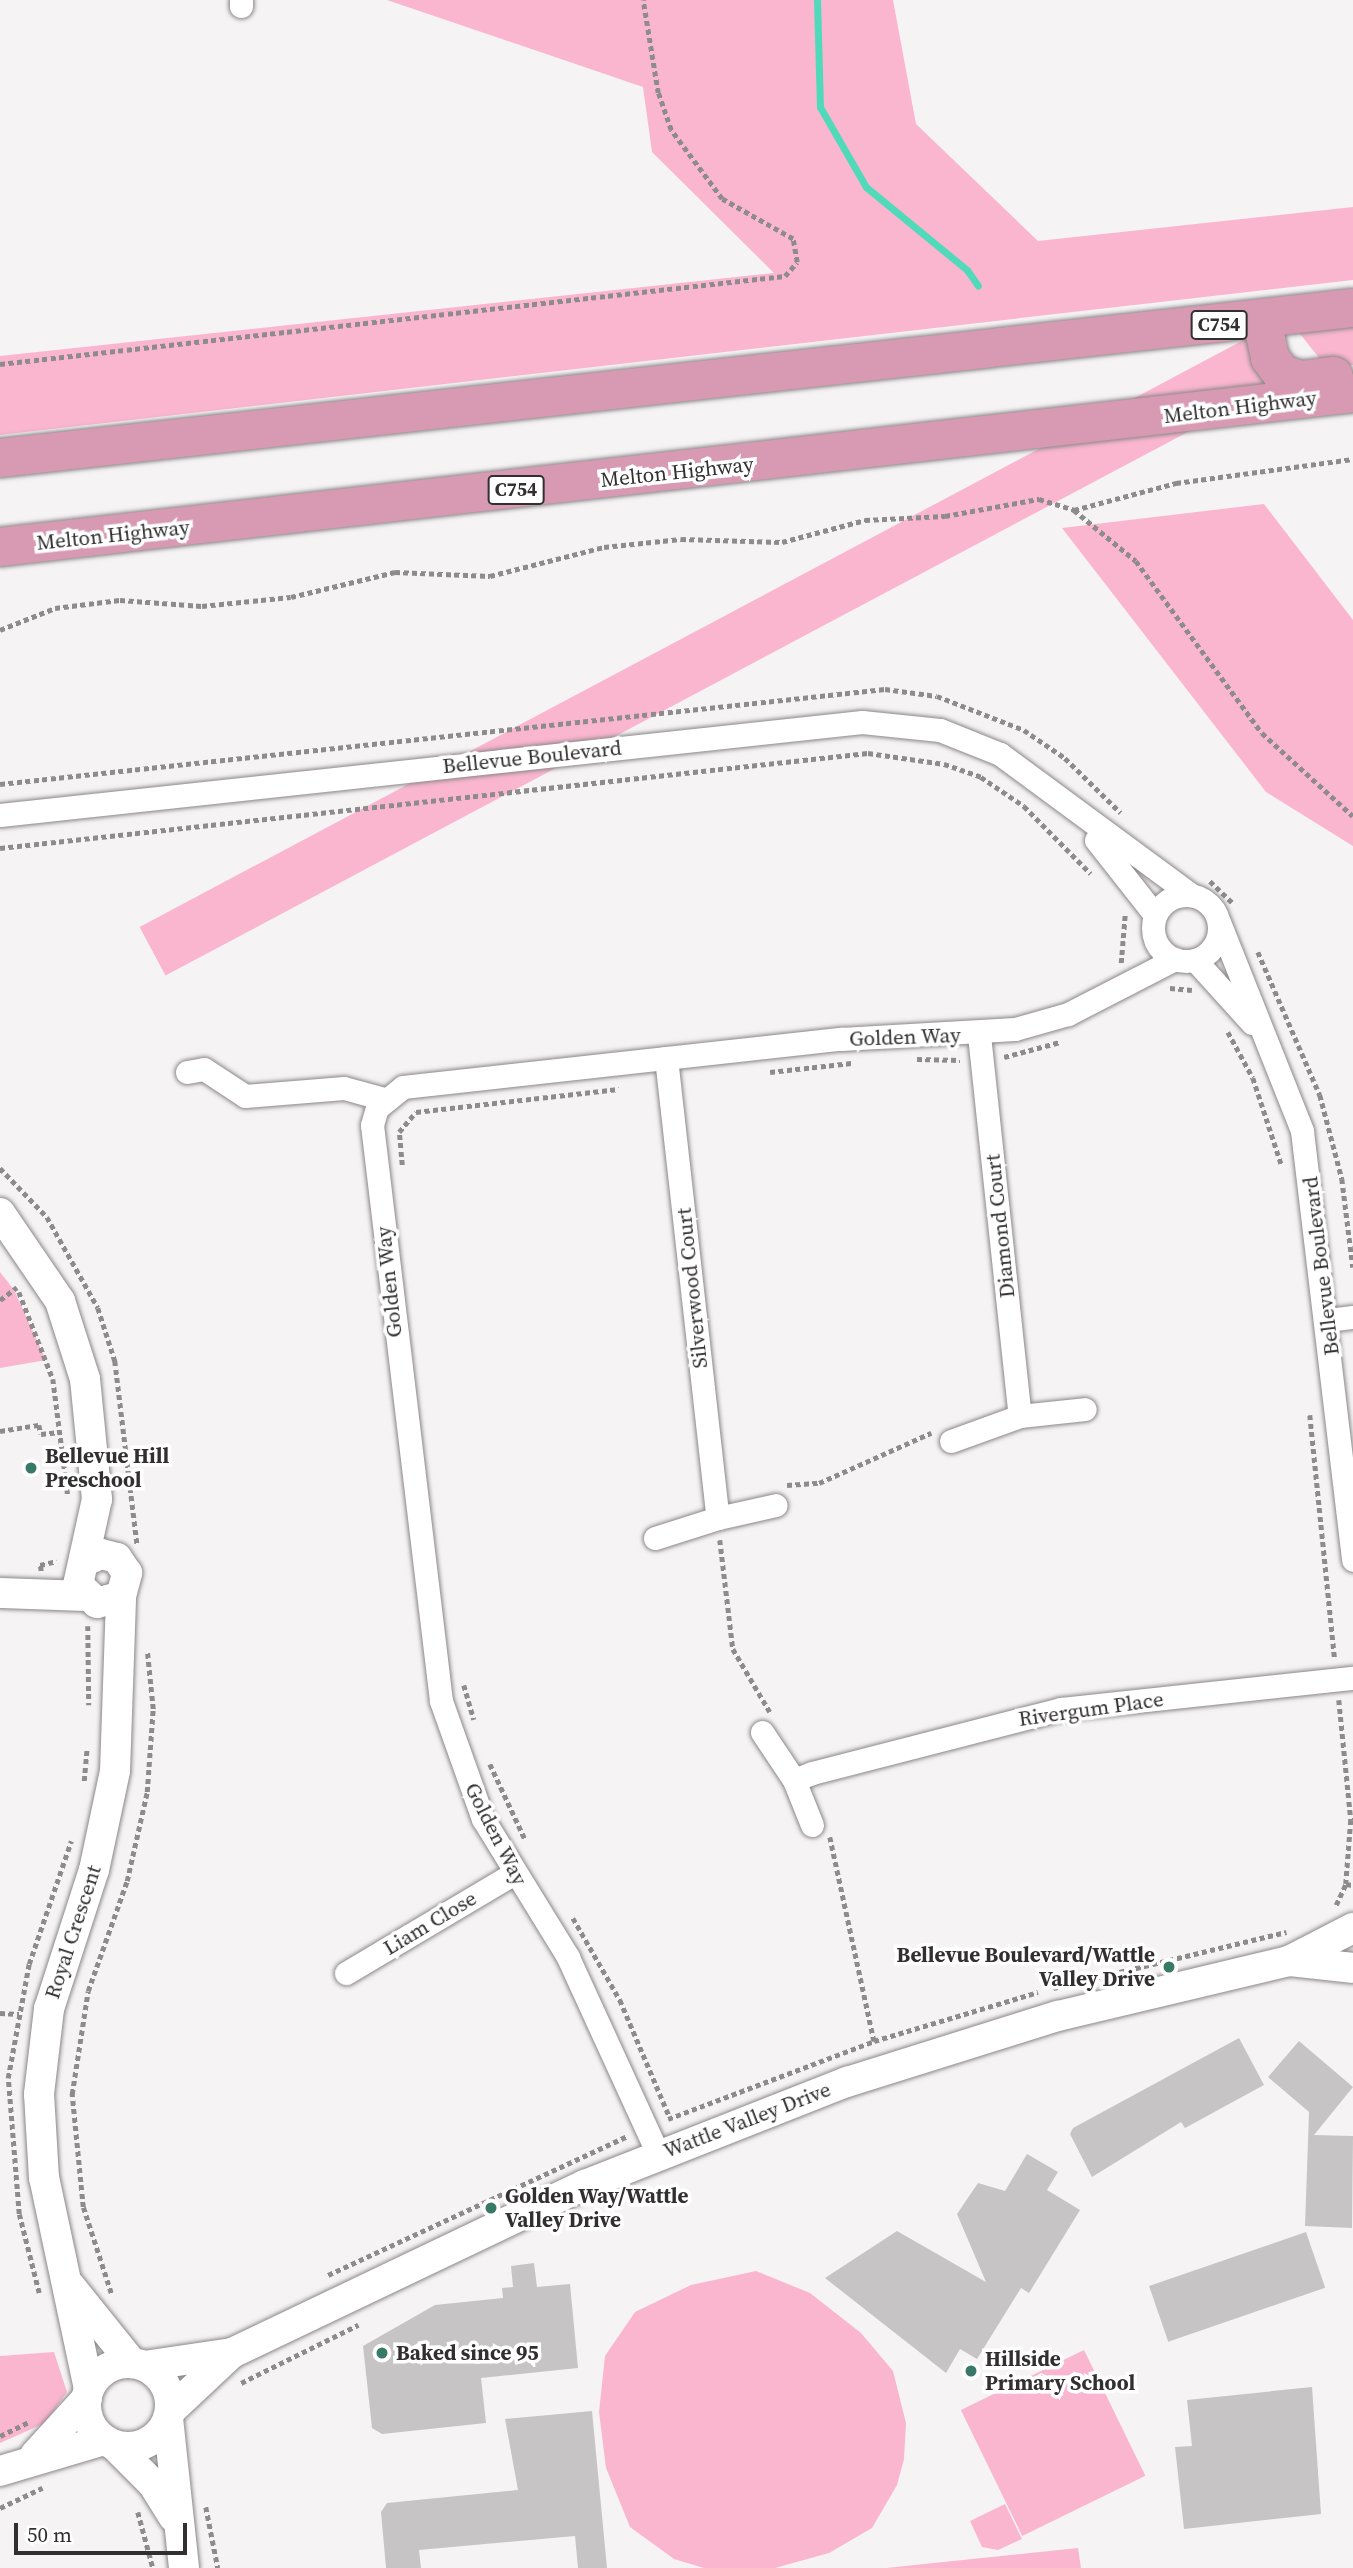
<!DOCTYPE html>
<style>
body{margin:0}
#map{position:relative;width:1353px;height:2568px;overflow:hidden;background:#f6f3f4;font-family:"Source Serif 4",serif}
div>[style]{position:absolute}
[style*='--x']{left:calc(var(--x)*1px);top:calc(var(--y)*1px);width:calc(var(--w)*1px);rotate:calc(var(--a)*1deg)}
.green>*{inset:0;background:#fab6cf;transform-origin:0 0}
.stream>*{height:7px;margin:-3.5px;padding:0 3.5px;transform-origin:3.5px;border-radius:3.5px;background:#51dab9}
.building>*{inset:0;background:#c7c4c5;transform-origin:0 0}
.path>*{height:4.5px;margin-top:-2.25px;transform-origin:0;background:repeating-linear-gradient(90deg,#8e8b8c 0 5px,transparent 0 8.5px)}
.roads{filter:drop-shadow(0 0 2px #8b8788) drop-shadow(0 0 2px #8b8788)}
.minor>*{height:23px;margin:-11.5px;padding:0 11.5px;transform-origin:11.5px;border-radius:11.5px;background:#fff}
.minor>.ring{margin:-11.5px;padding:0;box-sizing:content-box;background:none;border:23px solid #fff;border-radius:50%}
.tertiary>*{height:30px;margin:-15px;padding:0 15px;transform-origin:15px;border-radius:15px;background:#fff}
.tertiary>.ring{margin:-15px;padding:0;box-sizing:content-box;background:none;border:30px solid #fff;border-radius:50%}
.trunk>*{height:38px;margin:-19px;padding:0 19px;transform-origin:19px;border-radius:19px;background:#d79ab2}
.dots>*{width:19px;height:19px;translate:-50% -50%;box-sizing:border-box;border:4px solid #fff;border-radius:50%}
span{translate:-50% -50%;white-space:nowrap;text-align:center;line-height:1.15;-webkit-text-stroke:7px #fff;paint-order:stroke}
.shield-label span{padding:2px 5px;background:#fff;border:2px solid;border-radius:5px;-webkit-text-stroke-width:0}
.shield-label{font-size:19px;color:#312f30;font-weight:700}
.street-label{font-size:21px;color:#312f30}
.poi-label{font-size:21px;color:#312f30;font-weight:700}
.left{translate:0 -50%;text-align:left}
.right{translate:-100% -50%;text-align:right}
.scale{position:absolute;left:14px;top:2523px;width:173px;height:32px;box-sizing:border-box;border:4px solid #312f30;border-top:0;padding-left:9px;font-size:21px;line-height:24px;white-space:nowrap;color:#312f30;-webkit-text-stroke:5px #fff;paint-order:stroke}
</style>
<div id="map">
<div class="green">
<div style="clip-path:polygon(387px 0,893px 0,916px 124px,1038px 241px,1353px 207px,1353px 280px,0 435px,0 356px,774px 273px,652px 152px,643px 87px)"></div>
<div style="clip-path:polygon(1353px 322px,1353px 365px,1327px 368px,1297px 330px)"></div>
<div style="left:1253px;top:335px;width:55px;height:1261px;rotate:62deg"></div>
<div style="clip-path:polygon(1264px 504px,1353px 620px,1353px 846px,1266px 792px,1062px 528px)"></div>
<div style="clip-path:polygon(0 1272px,14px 1290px,46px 1360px,0 1368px)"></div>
<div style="clip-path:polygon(756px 2271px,810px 2293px,861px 2333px,893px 2371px,906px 2423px,904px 2459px,897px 2485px,872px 2528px,829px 2553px,775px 2568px,704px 2568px,674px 2559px,630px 2527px,606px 2468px,599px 2412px,605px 2356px,635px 2312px,691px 2285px)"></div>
<div style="left:1084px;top:2350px;width:140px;height:137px;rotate:64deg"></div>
<div style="clip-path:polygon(54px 2352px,67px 2392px,45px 2423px,0 2443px,0 2356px)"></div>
<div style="clip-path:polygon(1005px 2504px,1022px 2539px,998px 2550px,982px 2547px,970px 2521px)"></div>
<div style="clip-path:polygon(1078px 2548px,1081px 2568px,886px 2568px)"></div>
</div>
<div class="stream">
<div style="--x:817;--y:0;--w:107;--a:88.4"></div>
<div style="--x:820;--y:107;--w:92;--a:60.1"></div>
<div style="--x:866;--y:187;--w:131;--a:39.4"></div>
<div style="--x:967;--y:270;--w:19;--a:55"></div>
</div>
<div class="building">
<div style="clip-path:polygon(1239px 2038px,1264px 2085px,1185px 2128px,1181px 2122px,1092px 2177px,1070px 2134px,1073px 2128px)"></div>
<div style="clip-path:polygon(1299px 2041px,1353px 2087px,1314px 2135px,1353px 2136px,1352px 2228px,1305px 2226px,1309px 2112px,1268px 2077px)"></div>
<div style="clip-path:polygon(1027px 2154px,1058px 2172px,1047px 2190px,1080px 2210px,1029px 2293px,1021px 2288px,977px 2359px,960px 2349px,946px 2373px,825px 2278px,897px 2231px,986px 2282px,957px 2214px,978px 2183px,1005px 2191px)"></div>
<div style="left:1306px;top:2232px;width:59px;height:166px;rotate:71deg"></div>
<div style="clip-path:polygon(534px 2263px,537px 2287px,570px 2284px,578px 2368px,481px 2378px,486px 2423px,382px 2434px,372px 2428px,363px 2346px,435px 2305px,503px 2298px,502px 2288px,513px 2287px,511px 2266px)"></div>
<div style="clip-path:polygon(1312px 2387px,1321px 2514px,1184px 2529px,1175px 2447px,1192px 2446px,1187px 2400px)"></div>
<div style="clip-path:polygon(592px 2411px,607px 2568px,578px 2568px,575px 2536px,419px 2550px,421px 2568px,386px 2568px,381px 2512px,387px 2503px,518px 2490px,505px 2419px)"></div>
</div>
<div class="path">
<div style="--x:0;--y:364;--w:790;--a:-6.4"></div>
<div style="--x:785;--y:276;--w:18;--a:-49"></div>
<div style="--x:797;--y:262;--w:23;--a:-100"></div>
<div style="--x:793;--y:239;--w:81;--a:-150.6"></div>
<div style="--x:722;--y:199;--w:86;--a:-126.5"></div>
<div style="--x:671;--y:130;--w:39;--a:-109"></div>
<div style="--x:658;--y:93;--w:94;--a:-99.2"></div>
<div style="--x:1074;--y:510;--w:80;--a:39.4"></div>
<div style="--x:1136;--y:561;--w:213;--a:53.8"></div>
<div style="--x:1262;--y:733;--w:123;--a:42.4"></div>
<div style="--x:0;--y:630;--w:59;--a:-21.8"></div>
<div style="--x:55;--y:608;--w:65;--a:-7"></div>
<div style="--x:120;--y:600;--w:82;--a:4.2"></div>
<div style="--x:202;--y:606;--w:89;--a:-5.8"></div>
<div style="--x:291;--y:597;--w:107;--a:-13.5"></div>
<div style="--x:395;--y:572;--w:95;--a:2.4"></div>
<div style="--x:490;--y:576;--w:118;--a:-14.3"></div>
<div style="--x:604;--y:547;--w:77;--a:-5.9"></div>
<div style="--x:681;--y:539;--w:101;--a:1.7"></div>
<div style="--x:782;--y:542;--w:86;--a:-14.8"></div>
<div style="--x:865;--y:520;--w:80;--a:-2.9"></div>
<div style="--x:945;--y:516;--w:96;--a:-10.3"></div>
<div style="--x:1039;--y:499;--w:37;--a:17"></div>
<div style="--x:1074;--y:510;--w:106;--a:-14.8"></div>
<div style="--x:1176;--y:483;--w:179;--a:-7.7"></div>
<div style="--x:0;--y:784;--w:890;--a:-6.13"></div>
<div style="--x:885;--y:689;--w:52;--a:7.7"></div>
<div style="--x:937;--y:696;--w:93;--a:21.3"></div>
<div style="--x:1024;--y:730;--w:50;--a:34.3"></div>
<div style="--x:1065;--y:758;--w:78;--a:44.5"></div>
<div style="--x:0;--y:848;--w:873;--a:-6.25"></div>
<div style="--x:868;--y:753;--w:77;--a:8.2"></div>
<div style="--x:944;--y:764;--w:39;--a:19"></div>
<div style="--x:981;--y:777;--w:52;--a:34"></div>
<div style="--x:1024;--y:806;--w:95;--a:45.4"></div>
<div style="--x:1210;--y:881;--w:33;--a:44"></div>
<div style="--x:1258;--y:952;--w:156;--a:66.6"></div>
<div style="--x:1320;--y:1095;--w:87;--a:75.3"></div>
<div style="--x:1342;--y:1179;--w:89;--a:82.9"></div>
<div style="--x:1121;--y:963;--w:49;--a:-85.3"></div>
<div style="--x:1170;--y:988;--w:22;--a:5"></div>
<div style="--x:1228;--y:1032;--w:52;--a:61.5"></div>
<div style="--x:1253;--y:1078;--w:93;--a:71.8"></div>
<div style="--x:1004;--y:1057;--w:58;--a:-15"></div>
<div style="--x:917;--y:1059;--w:43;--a:1.3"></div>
<div style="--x:770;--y:1072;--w:82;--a:-6.3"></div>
<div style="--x:402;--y:1165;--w:33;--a:-95"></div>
<div style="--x:399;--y:1132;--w:26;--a:-50"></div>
<div style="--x:416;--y:1112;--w:204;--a:-6.5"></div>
<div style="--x:0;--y:1168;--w:68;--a:46.2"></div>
<div style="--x:47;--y:1217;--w:104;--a:60.7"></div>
<div style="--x:98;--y:1308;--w:56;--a:72.2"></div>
<div style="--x:115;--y:1361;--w:184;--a:83.1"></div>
<div style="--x:19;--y:1292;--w:93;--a:68.7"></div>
<div style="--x:53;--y:1379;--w:118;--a:82.7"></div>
<div style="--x:0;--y:1300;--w:21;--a:-37"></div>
<div style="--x:1310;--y:1415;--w:246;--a:84.2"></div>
<div style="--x:0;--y:1431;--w:39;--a:-9"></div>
<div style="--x:39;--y:1425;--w:9;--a:77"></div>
<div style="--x:41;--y:1434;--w:19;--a:-6"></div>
<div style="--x:787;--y:1485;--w:32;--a:-4"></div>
<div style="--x:819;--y:1483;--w:123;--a:-24.1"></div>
<div style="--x:720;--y:1540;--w:110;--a:83.2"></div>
<div style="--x:733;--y:1649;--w:73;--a:59.6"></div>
<div style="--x:41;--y:1571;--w:6;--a:-99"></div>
<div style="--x:40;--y:1565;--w:17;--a:-13"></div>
<div style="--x:88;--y:1626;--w:79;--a:89.3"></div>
<div style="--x:464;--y:1685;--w:36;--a:74"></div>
<div style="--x:1339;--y:1700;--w:121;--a:84.3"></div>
<div style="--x:1351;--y:1820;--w:64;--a:94.5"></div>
<div style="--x:490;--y:1764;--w:83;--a:65"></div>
<div style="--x:84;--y:1781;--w:33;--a:-85"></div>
<div style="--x:830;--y:1837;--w:209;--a:77.8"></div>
<div style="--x:874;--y:2041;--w:171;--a:-16.6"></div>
<div style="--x:1336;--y:1905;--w:23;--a:-65"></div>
<div style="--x:1346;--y:1884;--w:7;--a:8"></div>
<div style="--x:573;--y:1918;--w:95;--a:60.2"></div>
<div style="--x:620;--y:2000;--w:128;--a:67"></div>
<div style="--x:1053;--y:1988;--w:240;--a:-13.5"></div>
<div style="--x:0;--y:2013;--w:19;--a:3"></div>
<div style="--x:668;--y:2119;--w:220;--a:-20.7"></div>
<div style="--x:328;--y:2275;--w:331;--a:-24.9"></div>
<div style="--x:39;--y:2293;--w:81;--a:-104.2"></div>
<div style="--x:19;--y:2214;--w:136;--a:-94.6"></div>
<div style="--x:8;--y:2078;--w:116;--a:-79.6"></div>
<div style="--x:29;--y:1964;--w:130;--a:-71.1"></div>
<div style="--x:111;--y:2293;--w:90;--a:-108"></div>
<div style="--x:83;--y:2207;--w:114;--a:-95.6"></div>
<div style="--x:72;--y:2094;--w:104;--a:-81.2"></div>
<div style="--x:88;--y:1991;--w:117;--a:-70.5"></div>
<div style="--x:127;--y:1881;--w:91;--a:-77.3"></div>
<div style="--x:147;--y:1792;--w:83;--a:-85.9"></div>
<div style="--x:153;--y:1709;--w:59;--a:-95.8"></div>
<div style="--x:241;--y:2383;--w:131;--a:-26.4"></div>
<div style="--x:0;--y:2436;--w:32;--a:-26"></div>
<div style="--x:206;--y:2507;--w:62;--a:78.9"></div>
<div style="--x:0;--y:2508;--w:47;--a:-25.5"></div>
<div style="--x:138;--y:2512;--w:58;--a:75"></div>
</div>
<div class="roads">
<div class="minor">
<div style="--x:241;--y:0;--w:6;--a:90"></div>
<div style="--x:0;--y:815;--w:867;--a:-6.16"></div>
<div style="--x:862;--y:722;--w:78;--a:5.9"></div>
<div style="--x:940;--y:730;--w:65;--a:21.8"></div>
<div style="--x:1000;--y:754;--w:236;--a:36.4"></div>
<div style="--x:1096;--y:840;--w:95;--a:51.8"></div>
<div class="ring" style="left:1153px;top:895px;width:43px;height:43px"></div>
<div style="--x:1219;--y:922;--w:225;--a:68.3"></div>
<div style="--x:1302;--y:1131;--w:432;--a:83.2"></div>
<div style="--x:1195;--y:960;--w:85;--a:47.9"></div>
<div style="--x:979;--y:1035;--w:383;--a:83.9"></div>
<div style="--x:1020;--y:1416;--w:65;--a:-6.1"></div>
<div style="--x:666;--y:1058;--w:463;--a:83.6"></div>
<div style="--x:718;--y:1518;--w:59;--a:-12.6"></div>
<div style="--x:187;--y:1072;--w:17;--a:-10"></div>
<div style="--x:204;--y:1069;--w:49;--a:33.4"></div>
<div style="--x:245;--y:1096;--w:99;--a:-4.6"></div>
<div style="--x:344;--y:1088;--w:41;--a:15.4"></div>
<div style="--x:1328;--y:1320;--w:25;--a:-7"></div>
<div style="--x:951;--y:1441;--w:73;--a:-19.9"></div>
<div style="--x:655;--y:1538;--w:66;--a:-17.6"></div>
<div style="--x:762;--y:1732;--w:58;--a:56.3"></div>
<div style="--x:812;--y:1825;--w:48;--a:-111.8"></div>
<div style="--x:794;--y:1780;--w:19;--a:-21"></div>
<div style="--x:812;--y:1773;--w:257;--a:-14.4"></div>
<div style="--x:1061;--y:1709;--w:294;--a:-6.1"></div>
<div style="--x:346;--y:1973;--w:194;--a:-30.7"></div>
<div style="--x:658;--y:2154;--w:217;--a:-114.6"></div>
<div style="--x:568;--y:1957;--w:162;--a:-121.6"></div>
<div style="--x:483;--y:1819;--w:125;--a:-109.6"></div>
<div style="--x:441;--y:1701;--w:580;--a:-96.83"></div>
<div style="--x:372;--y:1125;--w:18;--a:-74"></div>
<div style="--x:377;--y:1108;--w:33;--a:-39"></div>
<div style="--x:403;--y:1087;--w:441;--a:-6.3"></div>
<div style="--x:841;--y:1039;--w:174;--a:-3.3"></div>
<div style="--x:1015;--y:1029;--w:55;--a:-15.8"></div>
<div style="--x:1068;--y:1014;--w:120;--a:-27.2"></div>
</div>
<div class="tertiary">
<div style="--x:0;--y:1213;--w:107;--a:55.7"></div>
<div style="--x:60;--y:1301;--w:82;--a:72.2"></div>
<div style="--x:85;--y:1379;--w:121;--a:84.3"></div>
<div style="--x:97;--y:1499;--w:88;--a:102.5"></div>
<div style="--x:78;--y:1585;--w:26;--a:43"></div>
<div style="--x:97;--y:1603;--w:25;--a:-16"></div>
<div style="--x:121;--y:1596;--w:24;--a:-75"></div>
<div style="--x:127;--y:1573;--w:18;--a:-124"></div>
<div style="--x:117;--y:1558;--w:16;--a:-166"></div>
<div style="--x:101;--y:1554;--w:17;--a:156"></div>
<div style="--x:0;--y:1593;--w:84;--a:2"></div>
<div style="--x:1289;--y:1961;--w:64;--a:6.2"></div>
<div style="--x:70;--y:2286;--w:99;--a:51.2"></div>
<div class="ring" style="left:86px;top:2363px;width:54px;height:54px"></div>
<div style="--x:144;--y:2366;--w:89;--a:-8.4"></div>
<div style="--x:232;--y:2353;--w:391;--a:-25.5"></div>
<div style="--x:585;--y:2185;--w:282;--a:-21.5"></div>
<div style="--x:847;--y:2082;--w:221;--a:-17.4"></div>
<div style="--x:1058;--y:2016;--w:237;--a:-13.4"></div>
<div style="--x:1289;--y:1961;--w:72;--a:-27.3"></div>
<div style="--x:89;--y:2389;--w:216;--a:-102"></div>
<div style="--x:44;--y:2178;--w:84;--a:-93.4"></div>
<div style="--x:39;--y:2094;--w:86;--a:-83.3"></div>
<div style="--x:49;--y:2009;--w:146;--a:-72.1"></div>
<div style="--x:94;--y:1870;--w:101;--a:-78"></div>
<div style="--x:115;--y:1771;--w:175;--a:-88"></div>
<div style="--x:170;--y:2411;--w:85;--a:-43.1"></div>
<div style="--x:168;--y:2418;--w:151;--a:83.9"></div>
<div style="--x:114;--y:2445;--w:55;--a:45"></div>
<div style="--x:153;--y:2484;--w:39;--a:58"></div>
<div style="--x:35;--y:2455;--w:77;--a:-47.6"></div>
<div style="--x:0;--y:2471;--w:109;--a:-16.6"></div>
</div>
<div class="trunk">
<div style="--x:1262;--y:320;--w:39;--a:78"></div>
<div style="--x:1270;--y:358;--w:20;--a:53"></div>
<div style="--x:1282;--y:374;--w:20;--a:18"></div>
<div style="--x:1301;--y:380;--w:33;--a:-7"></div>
<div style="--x:0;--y:458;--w:1361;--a:-6.33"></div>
<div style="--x:0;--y:547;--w:1362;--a:-6.49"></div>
</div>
</div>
<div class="dots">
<div style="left:31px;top:1468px;background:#387968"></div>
<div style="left:1169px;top:1967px;background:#387968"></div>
<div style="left:491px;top:2208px;background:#387968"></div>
<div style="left:382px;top:2353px;background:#387968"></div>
<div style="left:971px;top:2371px;background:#387968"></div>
</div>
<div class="shield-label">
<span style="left:1219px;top:325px">C754</span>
<span style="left:516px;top:490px">C754</span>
</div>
<div class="street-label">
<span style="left:1240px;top:407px;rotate:-7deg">Melton Highway</span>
<span style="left:677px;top:472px;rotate:-6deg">Melton Highway</span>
<span style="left:113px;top:535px;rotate:-6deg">Melton Highway</span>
<span style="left:532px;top:757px;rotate:-6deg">Bellevue Boulevard</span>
<span style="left:905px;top:1037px;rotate:-2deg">Golden Way</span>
<span style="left:1000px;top:1226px;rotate:-96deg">Diamond Court</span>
<span style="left:1321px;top:1266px;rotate:-97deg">Bellevue Boulevard</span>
<span style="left:389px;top:1282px;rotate:-96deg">Golden Way</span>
<span style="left:692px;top:1288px;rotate:-96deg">Silverwood Court</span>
<span style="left:1091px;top:1709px;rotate:-8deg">Rivergum Place</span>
<span style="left:496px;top:1834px;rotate:63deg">Golden Way</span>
<span style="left:430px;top:1923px;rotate:-31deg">Liam Close</span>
<span style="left:73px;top:1932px;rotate:-72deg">Royal Crescent</span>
<span style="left:747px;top:2120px;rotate:-21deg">Wattle Valley Drive</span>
</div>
<div class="poi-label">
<span class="left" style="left:45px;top:1468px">Bellevue Hill<br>Preschool</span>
<span class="right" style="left:1155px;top:1967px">Bellevue Boulevard/Wattle<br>Valley Drive</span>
<span class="left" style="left:505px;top:2208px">Golden Way/Wattle<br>Valley Drive</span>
<span class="left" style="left:396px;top:2353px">Baked since 95</span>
<span class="left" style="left:985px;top:2371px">Hillside<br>Primary School</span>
</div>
<div class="scale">50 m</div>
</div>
